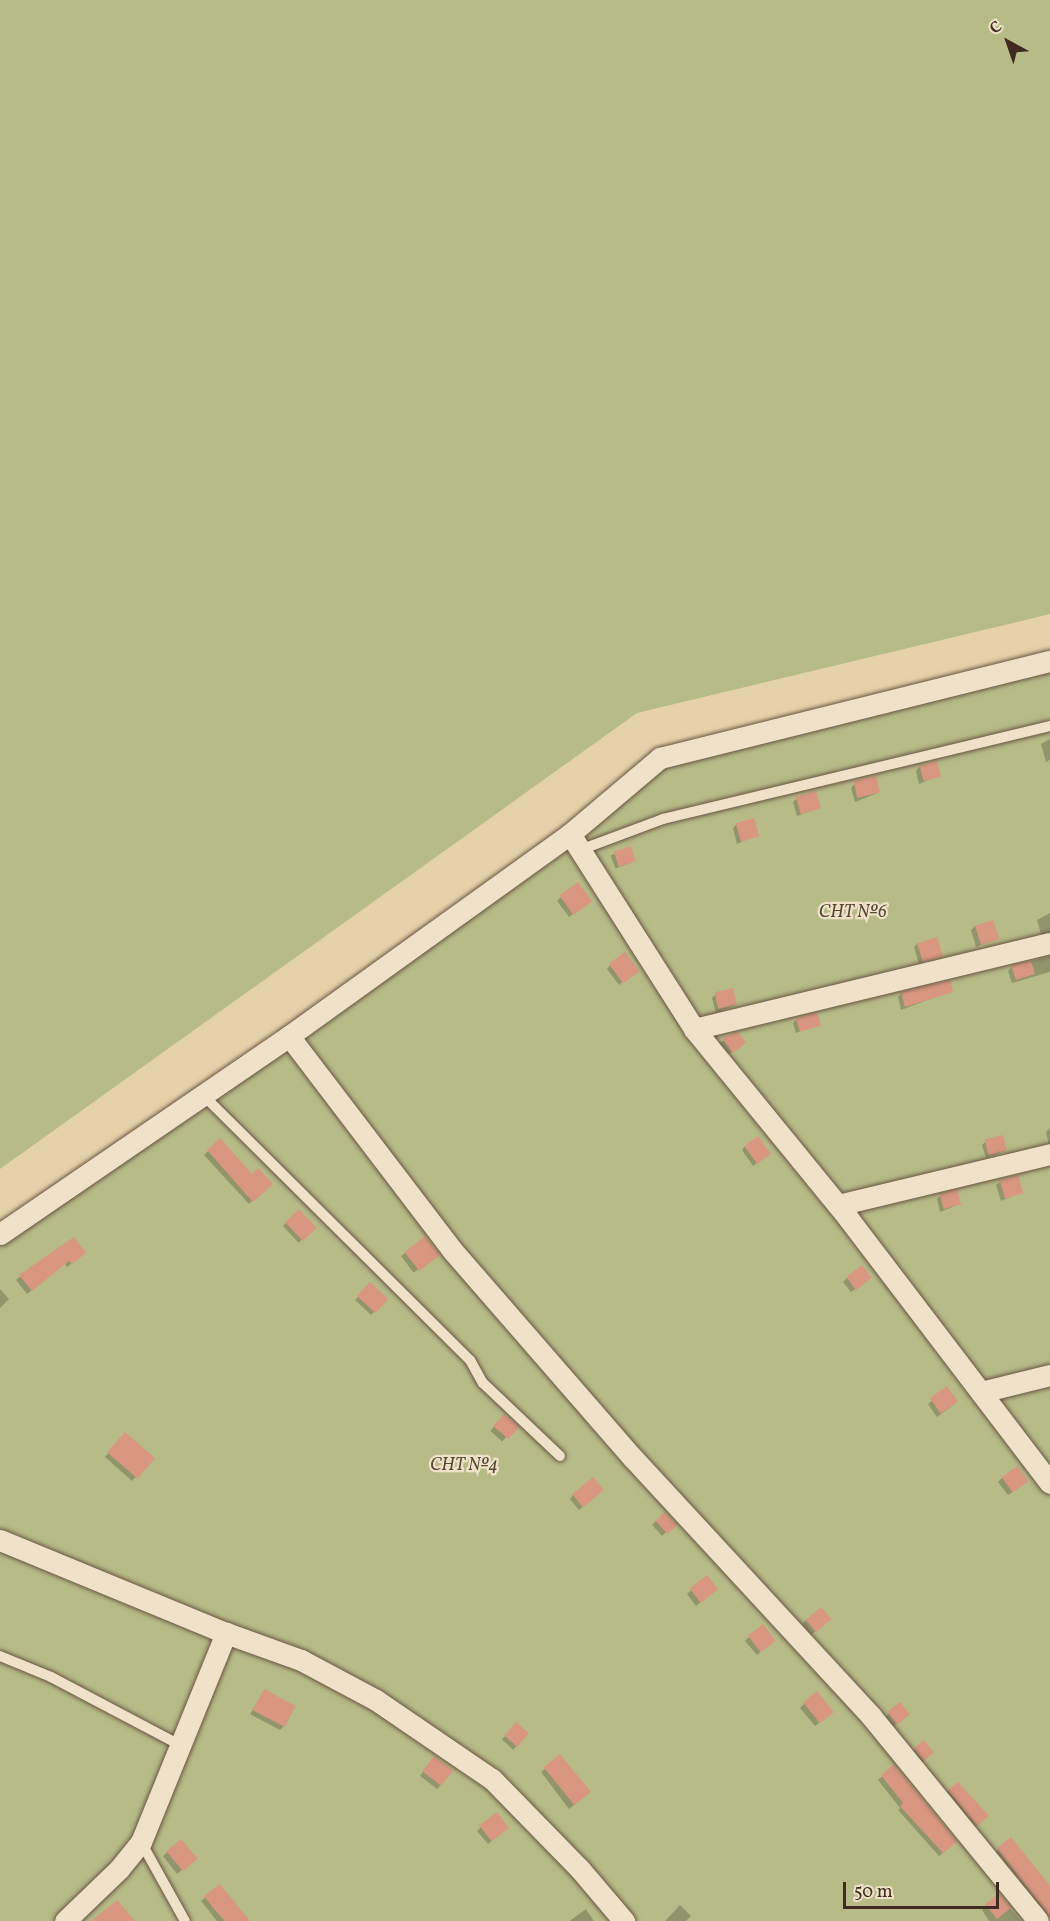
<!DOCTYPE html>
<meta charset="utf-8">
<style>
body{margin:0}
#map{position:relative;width:1050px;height:1921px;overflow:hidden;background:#e6d2aa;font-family:Vollkorn,serif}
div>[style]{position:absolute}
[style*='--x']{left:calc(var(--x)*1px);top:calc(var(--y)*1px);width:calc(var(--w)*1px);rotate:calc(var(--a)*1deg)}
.green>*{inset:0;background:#b6bb88}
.shadow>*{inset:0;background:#0003;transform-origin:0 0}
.building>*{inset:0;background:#d99781;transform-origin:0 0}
.roads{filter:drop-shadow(0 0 2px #695543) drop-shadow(0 0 2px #695543)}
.lane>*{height:10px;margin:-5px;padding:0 5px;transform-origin:5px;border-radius:5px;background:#efe2c8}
.street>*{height:21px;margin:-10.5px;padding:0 10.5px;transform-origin:10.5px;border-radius:10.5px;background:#efe2c8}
span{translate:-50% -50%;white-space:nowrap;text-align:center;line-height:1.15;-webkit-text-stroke:4.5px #efe2c8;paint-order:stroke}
.park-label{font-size:18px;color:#574836;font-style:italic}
.north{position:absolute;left:978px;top:12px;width:60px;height:60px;-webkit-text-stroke:4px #efe2c8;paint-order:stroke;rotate:320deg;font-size:16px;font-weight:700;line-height:24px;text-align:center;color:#3f2b21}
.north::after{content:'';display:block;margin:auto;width:21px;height:27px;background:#3f2b21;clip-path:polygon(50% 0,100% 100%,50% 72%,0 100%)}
.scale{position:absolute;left:843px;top:1882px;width:156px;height:27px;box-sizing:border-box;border:3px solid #3f2b21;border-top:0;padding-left:8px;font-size:18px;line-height:21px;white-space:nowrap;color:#3f2b21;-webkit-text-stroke:4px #efe2c8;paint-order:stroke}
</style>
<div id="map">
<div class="green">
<div style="clip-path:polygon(0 0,1050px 0,1050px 614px,637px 713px,0 1169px)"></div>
<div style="clip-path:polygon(1050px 661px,1050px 1921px,0 1921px,0 1234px,660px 758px)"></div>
</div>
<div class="shadow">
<div style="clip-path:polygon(1050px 739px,1050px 760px,1046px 762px,1041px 744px)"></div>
<div style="clip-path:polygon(919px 767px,940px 775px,919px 784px,916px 771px)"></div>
<div style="clip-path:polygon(855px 784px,878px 793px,855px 802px,851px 788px)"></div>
<div style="clip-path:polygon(797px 798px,819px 808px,797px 816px,793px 802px)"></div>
<div style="clip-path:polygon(737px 824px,757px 835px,737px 844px,733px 828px)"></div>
<div style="left:630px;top:848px;width:14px;height:21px;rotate:69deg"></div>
<div style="clip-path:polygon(561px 897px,586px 904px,569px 917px,557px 901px)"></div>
<div style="clip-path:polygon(1050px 913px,1050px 934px,1041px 934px,1037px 920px)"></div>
<div style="clip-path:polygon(975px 926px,997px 938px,976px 947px,971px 930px)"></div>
<div style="clip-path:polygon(918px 943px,941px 955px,919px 964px,914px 947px)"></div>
<div style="clip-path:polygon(1050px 956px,1050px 972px,1012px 983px,1008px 971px,1012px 967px)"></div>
<div style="clip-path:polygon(610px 965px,633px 974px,619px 985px,607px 969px)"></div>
<div style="clip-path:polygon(951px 991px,901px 1010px,898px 997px,901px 994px)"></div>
<div style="clip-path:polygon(716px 994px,736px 1005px,716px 1013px,712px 998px)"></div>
<div style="clip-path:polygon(797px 1019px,819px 1024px,796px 1033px,793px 1023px)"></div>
<div style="clip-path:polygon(737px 1033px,740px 1046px,728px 1055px,719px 1043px)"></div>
<div style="clip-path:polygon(1050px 1128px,1050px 1145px,1049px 1145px,1046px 1132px)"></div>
<div style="clip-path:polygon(220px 1140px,252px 1176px,271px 1184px,249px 1204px,204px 1155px)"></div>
<div style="clip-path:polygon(986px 1141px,1005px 1151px,986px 1158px,982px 1145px)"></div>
<div style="clip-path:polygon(745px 1146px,765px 1157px,753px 1166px,742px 1150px)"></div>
<div style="clip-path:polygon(1000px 1182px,1021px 1192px,1001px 1201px,996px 1185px)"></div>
<div style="clip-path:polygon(941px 1195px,960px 1204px,940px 1212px,937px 1199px)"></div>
<div style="left:299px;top:1211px;width:23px;height:22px;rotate:47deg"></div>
<div style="left:425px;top:1238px;width:21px;height:30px;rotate:53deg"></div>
<div style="clip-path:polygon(81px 1256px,67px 1267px,65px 1263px,27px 1294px,16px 1280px,33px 1266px)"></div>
<div style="clip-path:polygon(847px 1278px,866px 1282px,851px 1292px,843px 1282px)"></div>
<div style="left:370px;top:1284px;width:22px;height:22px;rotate:43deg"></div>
<div style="clip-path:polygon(0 1289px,9px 1299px,0 1308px)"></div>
<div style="clip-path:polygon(947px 1388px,953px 1405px,937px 1417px,928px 1404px)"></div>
<div style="left:504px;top:1416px;width:16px;height:20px;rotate:43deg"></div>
<div style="clip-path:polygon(121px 1438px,136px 1477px,132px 1481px,105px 1457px)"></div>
<div style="clip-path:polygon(1002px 1478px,1022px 1485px,1008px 1495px,998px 1482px)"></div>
<div style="clip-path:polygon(598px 1493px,579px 1510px,570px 1499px,573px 1495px)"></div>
<div style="clip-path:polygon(656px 1521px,671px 1528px,662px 1536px,652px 1525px)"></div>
<div style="clip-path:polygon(707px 1577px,712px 1592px,696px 1606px,687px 1594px)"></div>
<div style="clip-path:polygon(806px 1620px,825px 1623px,811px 1635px,802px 1624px)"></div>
<div style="clip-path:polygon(749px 1637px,770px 1644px,757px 1655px,745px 1641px)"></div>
<div style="clip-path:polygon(264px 1691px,284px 1726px,280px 1730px,250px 1714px)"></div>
<div style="clip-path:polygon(804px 1704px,828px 1716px,815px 1726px,800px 1708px)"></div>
<div style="clip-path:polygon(900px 1704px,904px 1718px,893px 1727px,885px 1717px)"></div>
<div style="left:516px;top:1724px;width:15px;height:21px;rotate:42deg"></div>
<div style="clip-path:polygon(924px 1742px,928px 1757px,920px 1764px,911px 1753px)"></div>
<div style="clip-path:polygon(560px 1756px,585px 1796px,569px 1809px,541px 1772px)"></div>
<div style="clip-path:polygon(431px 1762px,441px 1785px,437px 1789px,420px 1776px)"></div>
<div style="clip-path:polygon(894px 1767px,951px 1846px,939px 1856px,898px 1810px,900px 1808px,878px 1780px)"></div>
<div style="left:957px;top:1784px;width:45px;height:16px;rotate:53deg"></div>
<div style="clip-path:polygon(481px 1827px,503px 1832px,488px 1844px,477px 1831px)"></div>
<div style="clip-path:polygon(1010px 1839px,1050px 1886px,1050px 1921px,1045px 1921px,995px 1853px)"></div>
<div style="clip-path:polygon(181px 1841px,192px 1862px,177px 1874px,163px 1856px)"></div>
<div style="clip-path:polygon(219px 1886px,247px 1921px,217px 1921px,201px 1901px)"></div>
<div style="clip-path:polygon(999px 1896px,1021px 1921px,989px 1921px,982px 1910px)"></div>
<div style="clip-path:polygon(680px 1905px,691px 1916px,686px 1921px,665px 1921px)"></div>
<div style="clip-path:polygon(586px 1909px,594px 1921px,570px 1921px,571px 1920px)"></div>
</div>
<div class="building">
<div style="left:937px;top:761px;width:16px;height:18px;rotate:75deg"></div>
<div style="left:876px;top:776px;width:17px;height:23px;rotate:77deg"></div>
<div style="left:816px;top:791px;width:18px;height:21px;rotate:74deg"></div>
<div style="left:754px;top:818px;width:19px;height:19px;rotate:74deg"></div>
<div style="left:631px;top:846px;width:16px;height:18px;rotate:72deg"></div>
<div style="left:578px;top:882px;width:24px;height:23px;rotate:54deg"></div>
<div style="left:993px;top:920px;width:20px;height:19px;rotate:72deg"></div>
<div style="left:937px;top:937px;width:20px;height:21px;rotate:72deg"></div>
<div style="left:625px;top:952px;width:24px;height:20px;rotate:54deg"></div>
<div style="clip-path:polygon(1031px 961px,1035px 974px,1016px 980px,1011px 965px)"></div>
<div style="clip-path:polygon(950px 980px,953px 992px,905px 1007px,901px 992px)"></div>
<div style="left:733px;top:988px;width:17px;height:19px;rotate:77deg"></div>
<div style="left:817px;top:1012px;width:14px;height:22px;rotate:73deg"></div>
<div style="clip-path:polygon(738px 1032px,746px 1043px,733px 1053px,722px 1038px)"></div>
<div style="left:1003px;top:1135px;width:16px;height:19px;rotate:76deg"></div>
<div style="left:758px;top:1136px;width:22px;height:17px;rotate:54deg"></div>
<div style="clip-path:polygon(220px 1138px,252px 1174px,258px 1168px,273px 1184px,253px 1202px,207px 1150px)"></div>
<div style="left:1018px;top:1175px;width:19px;height:19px;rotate:74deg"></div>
<div style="left:957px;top:1189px;width:16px;height:18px;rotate:75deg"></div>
<div style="left:299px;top:1209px;width:26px;height:19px;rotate:47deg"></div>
<div style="left:425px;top:1236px;width:24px;height:26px;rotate:52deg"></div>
<div style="clip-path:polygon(74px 1237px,86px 1253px,72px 1264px,69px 1261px,32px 1291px,19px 1275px)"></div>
<div style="left:862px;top:1265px;width:16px;height:20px;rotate:52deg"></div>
<div style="left:370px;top:1282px;width:25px;height:19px;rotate:43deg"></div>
<div style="left:947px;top:1386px;width:19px;height:21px;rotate:55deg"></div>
<div style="left:504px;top:1414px;width:20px;height:16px;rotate:41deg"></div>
<div style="left:125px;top:1432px;width:40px;height:27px;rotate:41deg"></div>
<div style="left:1017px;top:1466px;width:19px;height:19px;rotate:54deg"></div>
<div style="left:593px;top:1477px;width:17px;height:27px;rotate:50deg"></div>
<div style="left:665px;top:1512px;width:18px;height:13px;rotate:47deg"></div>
<div style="left:707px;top:1575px;width:18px;height:22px;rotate:52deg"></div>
<div style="left:821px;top:1607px;width:16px;height:20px;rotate:50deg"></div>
<div style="left:763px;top:1624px;width:21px;height:19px;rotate:53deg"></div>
<div style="left:264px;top:1689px;width:36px;height:24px;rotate:28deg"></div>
<div style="left:817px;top:1691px;width:27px;height:18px;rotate:51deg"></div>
<div style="left:900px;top:1702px;width:16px;height:16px;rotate:52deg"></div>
<div style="left:516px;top:1722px;width:17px;height:18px;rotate:40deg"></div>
<div style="left:924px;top:1740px;width:16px;height:13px;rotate:52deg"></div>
<div style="left:560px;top:1754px;width:49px;height:21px;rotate:51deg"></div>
<div style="left:434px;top:1756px;width:24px;height:19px;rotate:38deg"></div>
<div style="clip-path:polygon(894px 1764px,957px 1842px,943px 1853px,900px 1806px,903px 1803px,881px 1775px)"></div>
<div style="clip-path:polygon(958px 1782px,989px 1816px,977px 1826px,948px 1790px)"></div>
<div style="left:497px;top:1812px;width:20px;height:22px;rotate:53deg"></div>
<div style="clip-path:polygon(1011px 1837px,1050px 1886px,1050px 1917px,997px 1848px)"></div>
<div style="left:181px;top:1839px;width:26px;height:19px;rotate:50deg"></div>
<div style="clip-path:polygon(220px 1884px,250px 1921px,225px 1921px,215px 1910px,204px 1896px)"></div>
<div style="left:999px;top:1893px;width:19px;height:18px;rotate:51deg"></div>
<div style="clip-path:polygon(117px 1900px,135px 1921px,91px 1921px)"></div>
</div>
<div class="roads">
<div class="lane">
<div style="--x:580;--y:850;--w:89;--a:-20.5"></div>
<div style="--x:663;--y:819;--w:398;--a:-13.5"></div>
<div style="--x:203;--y:1095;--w:376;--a:44.8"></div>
<div style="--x:470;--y:1360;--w:26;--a:61"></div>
<div style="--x:483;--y:1383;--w:106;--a:43.5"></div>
<div style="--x:0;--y:1656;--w:55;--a:22.4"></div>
<div style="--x:51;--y:1677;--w:146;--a:27.8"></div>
<div style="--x:141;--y:1842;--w:90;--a:60.9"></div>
</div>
<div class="street">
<div style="--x:570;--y:834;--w:231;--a:57.5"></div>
<div style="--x:694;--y:1029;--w:244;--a:50.8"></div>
<div style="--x:848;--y:1218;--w:333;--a:52.7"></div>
<div style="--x:694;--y:1029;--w:366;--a:-13.6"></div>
<div style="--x:289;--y:1036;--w:269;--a:52.7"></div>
<div style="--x:452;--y:1250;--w:276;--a:49"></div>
<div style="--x:633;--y:1458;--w:351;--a:47.3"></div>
<div style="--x:871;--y:1716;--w:264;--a:50.8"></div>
<div style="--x:838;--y:1205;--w:218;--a:-13.5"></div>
<div style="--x:0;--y:1234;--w:350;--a:-34.4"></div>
<div style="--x:289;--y:1036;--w:346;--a:-35.7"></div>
<div style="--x:570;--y:834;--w:118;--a:-40.2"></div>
<div style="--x:660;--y:758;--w:402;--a:-14"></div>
<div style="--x:981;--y:1392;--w:71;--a:-13.8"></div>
<div style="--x:0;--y:1540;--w:244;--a:22.4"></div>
<div style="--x:226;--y:1633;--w:80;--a:19.8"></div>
<div style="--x:301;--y:1660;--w:85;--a:28.1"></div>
<div style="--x:376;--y:1700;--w:140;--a:34.3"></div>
<div style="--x:492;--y:1779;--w:124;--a:45.7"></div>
<div style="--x:579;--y:1868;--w:70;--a:49.7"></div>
<div style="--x:65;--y:1921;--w:75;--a:-43.9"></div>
<div style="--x:119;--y:1869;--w:35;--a:-51"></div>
<div style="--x:141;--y:1842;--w:226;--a:-67.9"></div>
</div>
</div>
<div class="park-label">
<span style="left:853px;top:913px">СНТ №6</span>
<span style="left:464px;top:1466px">СНТ №4</span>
</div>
<div class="north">С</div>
<div class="scale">50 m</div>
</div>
